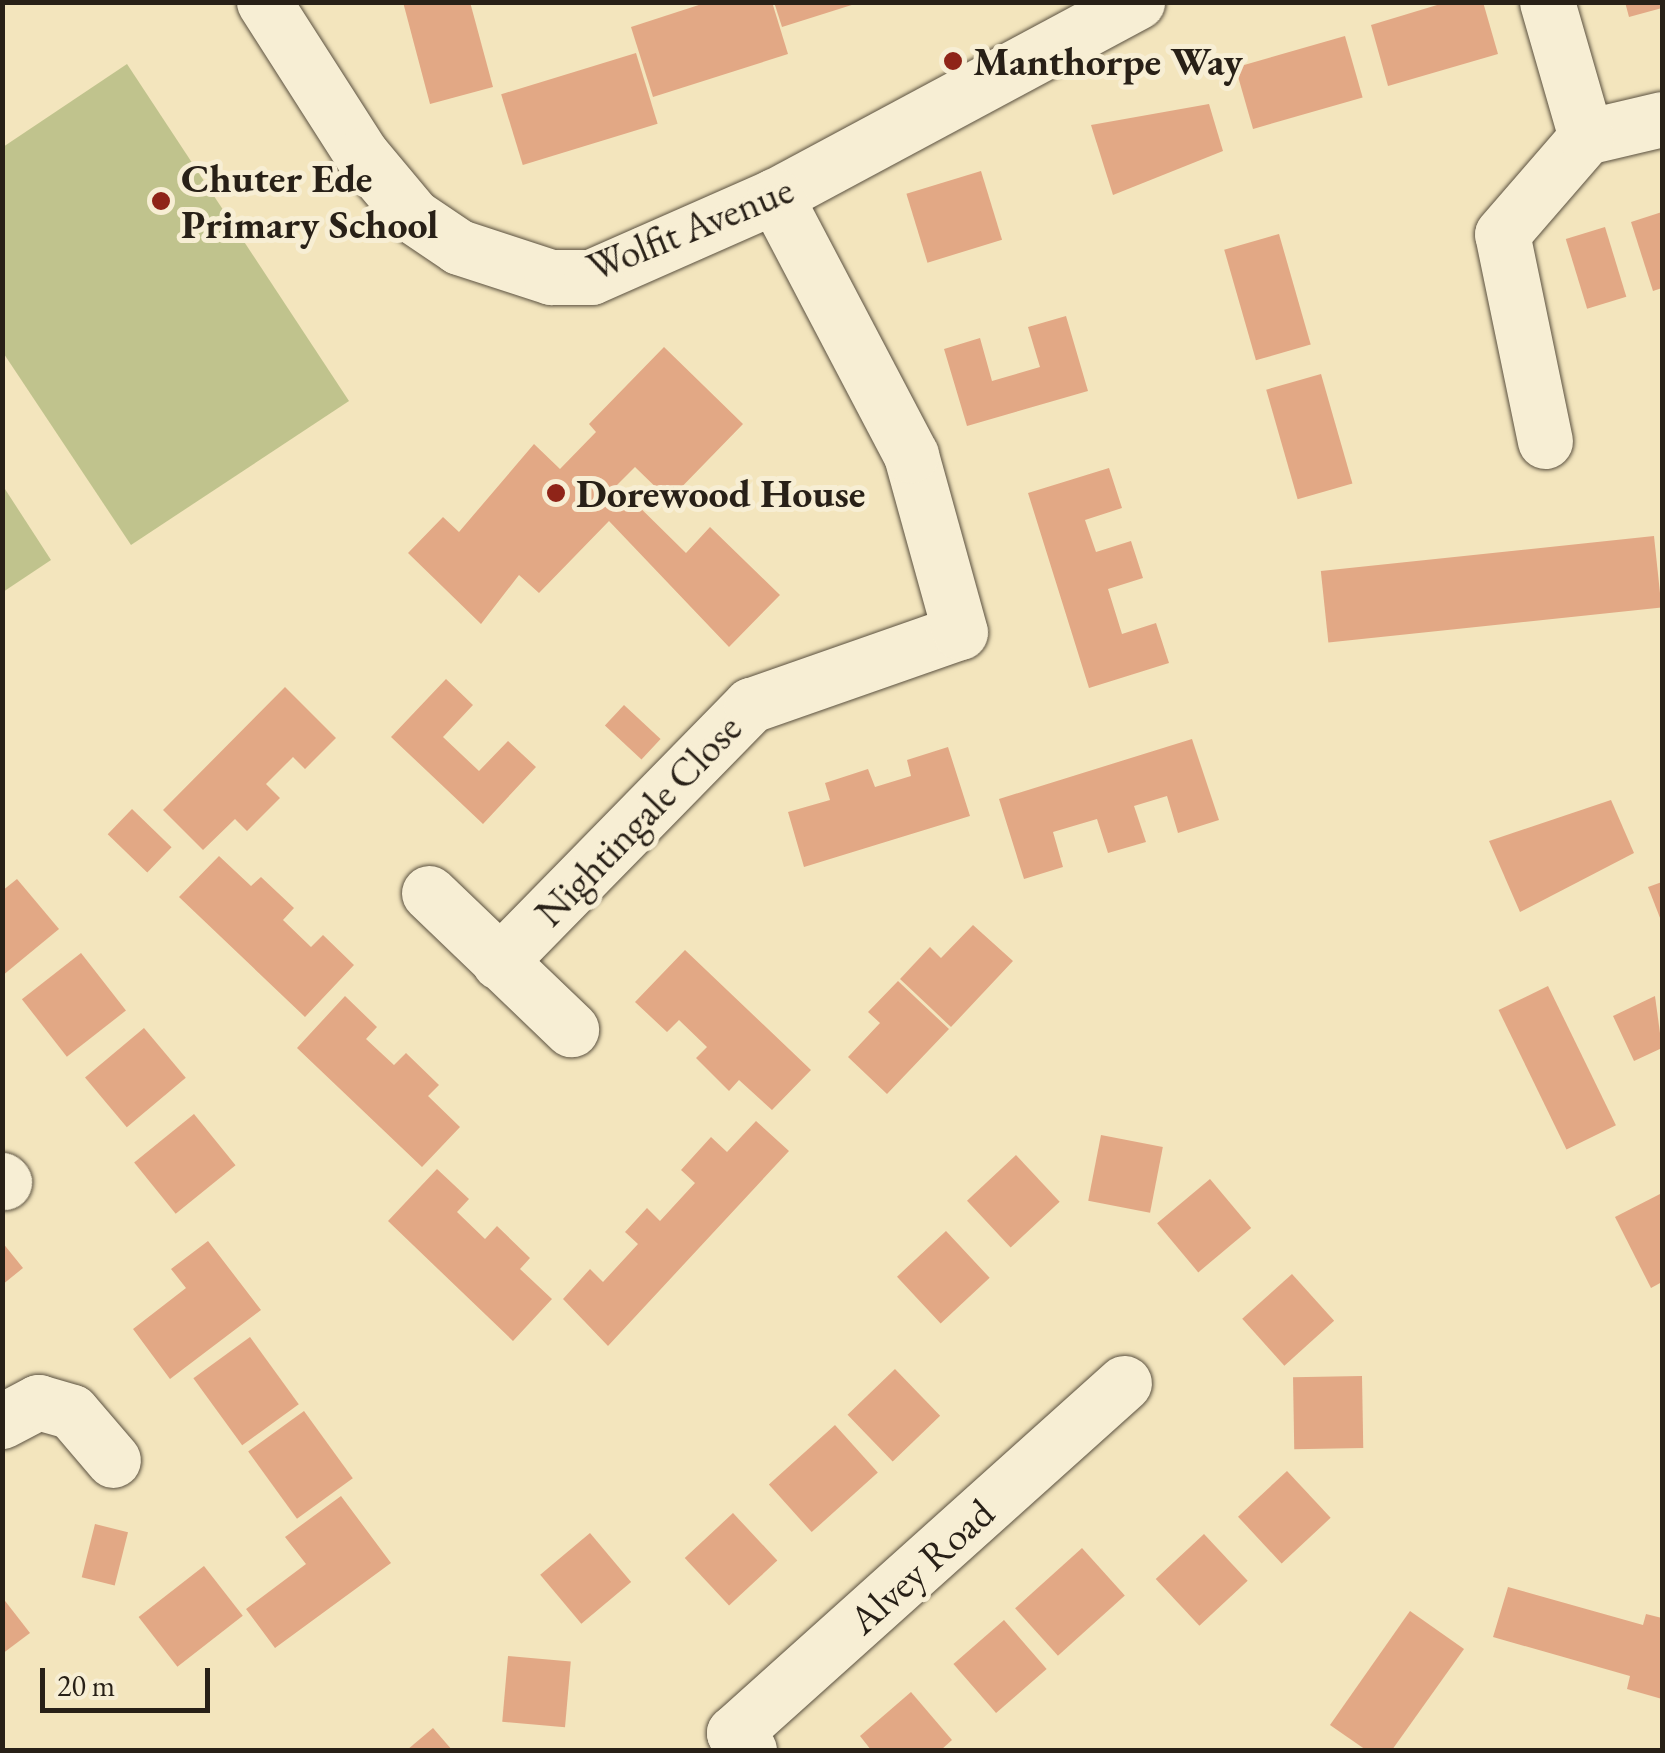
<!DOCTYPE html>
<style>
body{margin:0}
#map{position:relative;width:1665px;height:1753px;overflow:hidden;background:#f3e5bd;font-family:"EB Garamond",serif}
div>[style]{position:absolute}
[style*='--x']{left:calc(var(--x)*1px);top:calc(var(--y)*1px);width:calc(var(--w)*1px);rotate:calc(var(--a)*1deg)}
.green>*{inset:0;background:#c0c38d}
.building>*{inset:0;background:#e2a885;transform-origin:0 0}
.roads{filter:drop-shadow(0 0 2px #5b5140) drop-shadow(0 0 2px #5b5140)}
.minor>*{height:55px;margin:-27.5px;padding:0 27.5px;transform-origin:27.5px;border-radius:27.5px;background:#f7eed4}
.dots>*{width:28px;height:28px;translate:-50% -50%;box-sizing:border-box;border:5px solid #f7eed4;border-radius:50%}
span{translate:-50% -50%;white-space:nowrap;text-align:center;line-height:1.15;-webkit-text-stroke:10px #f7eed4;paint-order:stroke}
.poi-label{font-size:40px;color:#282017;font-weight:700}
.left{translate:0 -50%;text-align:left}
.street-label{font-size:40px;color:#282017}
.frame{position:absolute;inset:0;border:5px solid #282017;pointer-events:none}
.scale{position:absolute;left:40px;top:1668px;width:170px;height:45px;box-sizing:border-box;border:5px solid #282017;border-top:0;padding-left:12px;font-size:30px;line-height:35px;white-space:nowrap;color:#282017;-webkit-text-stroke:8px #f7eed4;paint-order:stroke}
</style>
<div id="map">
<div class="green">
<div style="clip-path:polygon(127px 64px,349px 401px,131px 545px,2px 351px,3px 147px)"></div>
<div style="clip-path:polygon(3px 486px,51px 560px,3px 592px,2px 592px)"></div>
</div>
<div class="building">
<div style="clip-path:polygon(403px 2px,470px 2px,493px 87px,430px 104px)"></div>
<div style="clip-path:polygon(708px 2px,772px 2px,788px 54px,653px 97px,631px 27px)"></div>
<div style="clip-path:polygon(774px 2px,858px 2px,858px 3px,782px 27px)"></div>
<div style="clip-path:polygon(1447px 2px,1483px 2px,1498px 54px,1388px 86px,1371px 25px)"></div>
<div style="clip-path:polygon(1625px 2px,1662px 2px,1662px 8px,1629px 17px)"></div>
<div style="left:1345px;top:36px;width:64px;height:114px;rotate:74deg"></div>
<div style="left:636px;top:53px;width:74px;height:141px;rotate:73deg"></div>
<div style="clip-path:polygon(1209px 104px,1223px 151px,1113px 195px,1091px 125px)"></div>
<div style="left:981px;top:171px;width:72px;height:78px;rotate:73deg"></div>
<div style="clip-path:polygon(1662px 212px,1662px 288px,1653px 291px,1631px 222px)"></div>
<div style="left:1605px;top:227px;width:73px;height:41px;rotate:73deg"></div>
<div style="left:1279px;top:234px;width:115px;height:57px;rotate:74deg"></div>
<div style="clip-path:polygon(1066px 316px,1088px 391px,967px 426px,944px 349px,980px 338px,992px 381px,1040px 367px,1028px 327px)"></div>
<div style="clip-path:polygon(664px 347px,743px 424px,669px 500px,635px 467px,617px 485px,686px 553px,710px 527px,780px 595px,729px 647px,609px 521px,539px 593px,519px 575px,481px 624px,408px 553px,443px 517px,459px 532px,534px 444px,560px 469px,596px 432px,589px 424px)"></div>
<div style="left:1321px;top:374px;width:114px;height:57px;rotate:74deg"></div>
<div style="clip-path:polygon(1109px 468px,1122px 508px,1085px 520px,1096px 552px,1131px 541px,1143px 578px,1108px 589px,1122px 634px,1156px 623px,1169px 663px,1089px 688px,1028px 493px)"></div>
<div style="left:1654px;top:536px;width:72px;height:335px;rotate:84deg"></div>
<div style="clip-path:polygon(446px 679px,473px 705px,443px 737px,479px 771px,508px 741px,536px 767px,483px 824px,391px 737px)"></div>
<div style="clip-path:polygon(285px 687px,336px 738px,305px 769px,293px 757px,266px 784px,280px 798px,247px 831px,235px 819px,203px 850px,163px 810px)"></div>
<div style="left:624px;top:705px;width:50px;height:28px;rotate:43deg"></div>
<div style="clip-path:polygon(1192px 739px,1219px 820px,1178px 833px,1167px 796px,1134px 806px,1146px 842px,1108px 853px,1097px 819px,1053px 832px,1063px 867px,1024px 879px,999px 799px)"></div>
<div style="clip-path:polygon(948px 747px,970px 816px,804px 867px,788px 812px,830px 800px,825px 783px,868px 769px,875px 787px,911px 776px,907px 760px)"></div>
<div style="clip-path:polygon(1611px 800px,1634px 853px,1520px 912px,1489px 841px)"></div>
<div style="left:132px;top:809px;width:55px;height:35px;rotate:44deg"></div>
<div style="clip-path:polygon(219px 856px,251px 886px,261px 877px,294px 908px,283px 920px,311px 947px,323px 935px,354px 965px,305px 1017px,179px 897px)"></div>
<div style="clip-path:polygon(17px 879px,59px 929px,2px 976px,2px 891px)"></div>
<div style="clip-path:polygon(1662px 882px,1662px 923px,1648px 887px)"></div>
<div style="clip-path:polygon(973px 925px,1013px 961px,951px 1027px,900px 979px,930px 947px,941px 958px)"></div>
<div style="clip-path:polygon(685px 950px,811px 1070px,772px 1110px,739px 1080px,729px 1091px,696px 1058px,707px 1047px,679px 1020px,667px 1032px,635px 1002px)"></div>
<div style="left:81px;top:953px;width:73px;height:75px;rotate:52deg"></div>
<div style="clip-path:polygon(898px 981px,949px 1029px,887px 1094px,848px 1057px,880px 1023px,868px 1012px)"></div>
<div style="left:1548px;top:986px;width:155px;height:55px;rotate:64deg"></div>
<div style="clip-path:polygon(345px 996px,377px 1027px,366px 1039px,394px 1065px,406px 1053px,439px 1085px,428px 1096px,460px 1127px,422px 1167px,297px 1048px)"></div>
<div style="clip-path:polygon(1655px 996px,1662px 1048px,1634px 1061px,1613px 1016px)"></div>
<div style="left:144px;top:1028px;width:65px;height:77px;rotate:50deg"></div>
<div style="left:194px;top:1114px;width:66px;height:77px;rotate:51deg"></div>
<div style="clip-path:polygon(756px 1121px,789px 1151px,608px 1346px,563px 1299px,590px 1269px,603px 1282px,638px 1244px,625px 1232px,647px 1208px,660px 1221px,695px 1183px,681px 1170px,711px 1137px,727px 1152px)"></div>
<div style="left:1101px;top:1135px;width:63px;height:67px;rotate:11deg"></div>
<div style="left:1016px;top:1155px;width:64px;height:67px;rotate:47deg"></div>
<div style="clip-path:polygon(437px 1169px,469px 1199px,457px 1212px,485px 1239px,497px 1226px,530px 1258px,520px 1269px,552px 1299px,513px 1341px,388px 1221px)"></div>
<div style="left:1210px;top:1179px;width:64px;height:69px;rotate:50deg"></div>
<div style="clip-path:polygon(1662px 1193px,1662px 1282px,1651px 1288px,1615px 1217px)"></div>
<div style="left:946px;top:1231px;width:64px;height:67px;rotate:47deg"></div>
<div style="clip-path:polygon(208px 1241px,261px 1310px,170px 1379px,133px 1329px,186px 1288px,171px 1269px)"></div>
<div style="clip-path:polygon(2px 1242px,23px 1268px,2px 1285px)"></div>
<div style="left:1292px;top:1274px;width:63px;height:67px;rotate:48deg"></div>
<div style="left:250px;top:1337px;width:83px;height:70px;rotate:54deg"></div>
<div style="left:895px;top:1369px;width:65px;height:66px;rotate:46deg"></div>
<div style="left:1362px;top:1376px;width:72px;height:69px;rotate:89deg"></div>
<div style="left:304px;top:1411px;width:83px;height:69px;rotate:54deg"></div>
<div style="left:835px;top:1425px;width:64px;height:89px;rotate:48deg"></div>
<div style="left:1287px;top:1471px;width:64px;height:67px;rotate:47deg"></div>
<div style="clip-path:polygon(341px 1496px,391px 1563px,275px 1648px,246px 1609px,306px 1564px,285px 1537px)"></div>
<div style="left:733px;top:1513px;width:65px;height:66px;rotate:47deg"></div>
<div style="left:95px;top:1524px;width:34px;height:55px;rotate:14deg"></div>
<div style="left:590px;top:1533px;width:64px;height:65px;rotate:50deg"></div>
<div style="left:1204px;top:1534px;width:64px;height:66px;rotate:47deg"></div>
<div style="left:1082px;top:1548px;width:64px;height:90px;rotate:48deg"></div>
<div style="left:204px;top:1566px;width:63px;height:83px;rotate:52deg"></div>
<div style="clip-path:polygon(1508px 1587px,1643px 1625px,1646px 1614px,1662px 1618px,1662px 1699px,1627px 1689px,1630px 1676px,1493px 1637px)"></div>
<div style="clip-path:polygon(2px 1597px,30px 1633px,2px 1654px)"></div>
<div style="clip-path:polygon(1410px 1611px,1464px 1649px,1392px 1750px,1366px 1750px,1330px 1725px)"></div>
<div style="left:1004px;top:1620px;width:65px;height:67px;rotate:49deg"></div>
<div style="left:508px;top:1656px;width:63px;height:66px;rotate:5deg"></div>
<div style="clip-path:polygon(911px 1692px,952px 1740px,941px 1750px,871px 1750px,860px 1736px)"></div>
<div style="clip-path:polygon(433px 1728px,452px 1750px,407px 1750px)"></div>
</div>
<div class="roads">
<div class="minor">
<div style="--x:264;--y:2;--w:182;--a:57.4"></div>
<div style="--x:362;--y:155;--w:80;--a:50.1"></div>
<div style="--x:413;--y:216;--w:55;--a:34"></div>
<div style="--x:459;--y:247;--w:97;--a:18.1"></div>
<div style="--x:551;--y:277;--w:40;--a:0"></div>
<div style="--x:591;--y:277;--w:201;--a:-23.8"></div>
<div style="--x:775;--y:196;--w:411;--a:-28.2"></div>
<div style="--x:1586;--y:137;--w:78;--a:-13.3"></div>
<div style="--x:1545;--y:441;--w:211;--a:-101.7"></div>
<div style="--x:1502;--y:234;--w:128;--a:-49.1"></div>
<div style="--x:1586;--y:137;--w:141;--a:-106.1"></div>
<div style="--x:429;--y:893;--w:197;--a:43.8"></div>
<div style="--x:499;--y:962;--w:360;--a:-45.6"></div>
<div style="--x:751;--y:705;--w:221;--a:-19.3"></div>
<div style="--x:960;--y:632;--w:184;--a:-105.5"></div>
<div style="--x:911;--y:455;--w:293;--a:-117.7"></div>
<div style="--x:2;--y:1180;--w:3;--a:45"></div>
<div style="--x:2;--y:1421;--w:41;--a:-27.8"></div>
<div style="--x:38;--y:1402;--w:35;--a:16"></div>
<div style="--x:72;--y:1412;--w:63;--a:49.5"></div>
<div style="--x:749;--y:1750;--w:23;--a:-131"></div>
<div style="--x:734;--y:1733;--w:524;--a:-41.91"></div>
</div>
</div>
<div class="dots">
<div style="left:953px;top:61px;background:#8f2418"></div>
<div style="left:161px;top:201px;background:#8f2418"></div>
<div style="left:556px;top:493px;background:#8f2418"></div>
</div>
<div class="poi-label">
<span class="left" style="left:973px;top:61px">Manthorpe Way</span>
<span class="left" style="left:181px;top:201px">Chuter Ede<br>Primary School</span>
<span class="left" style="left:576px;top:493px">Dorewood House</span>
</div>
<div class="street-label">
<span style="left:690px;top:228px;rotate:-22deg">Wolfit Avenue</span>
<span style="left:638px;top:820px;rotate:-46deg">Nightingale Close</span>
<span style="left:921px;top:1566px;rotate:-42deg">Alvey Road</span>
</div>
<div class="frame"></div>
<div class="scale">20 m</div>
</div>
